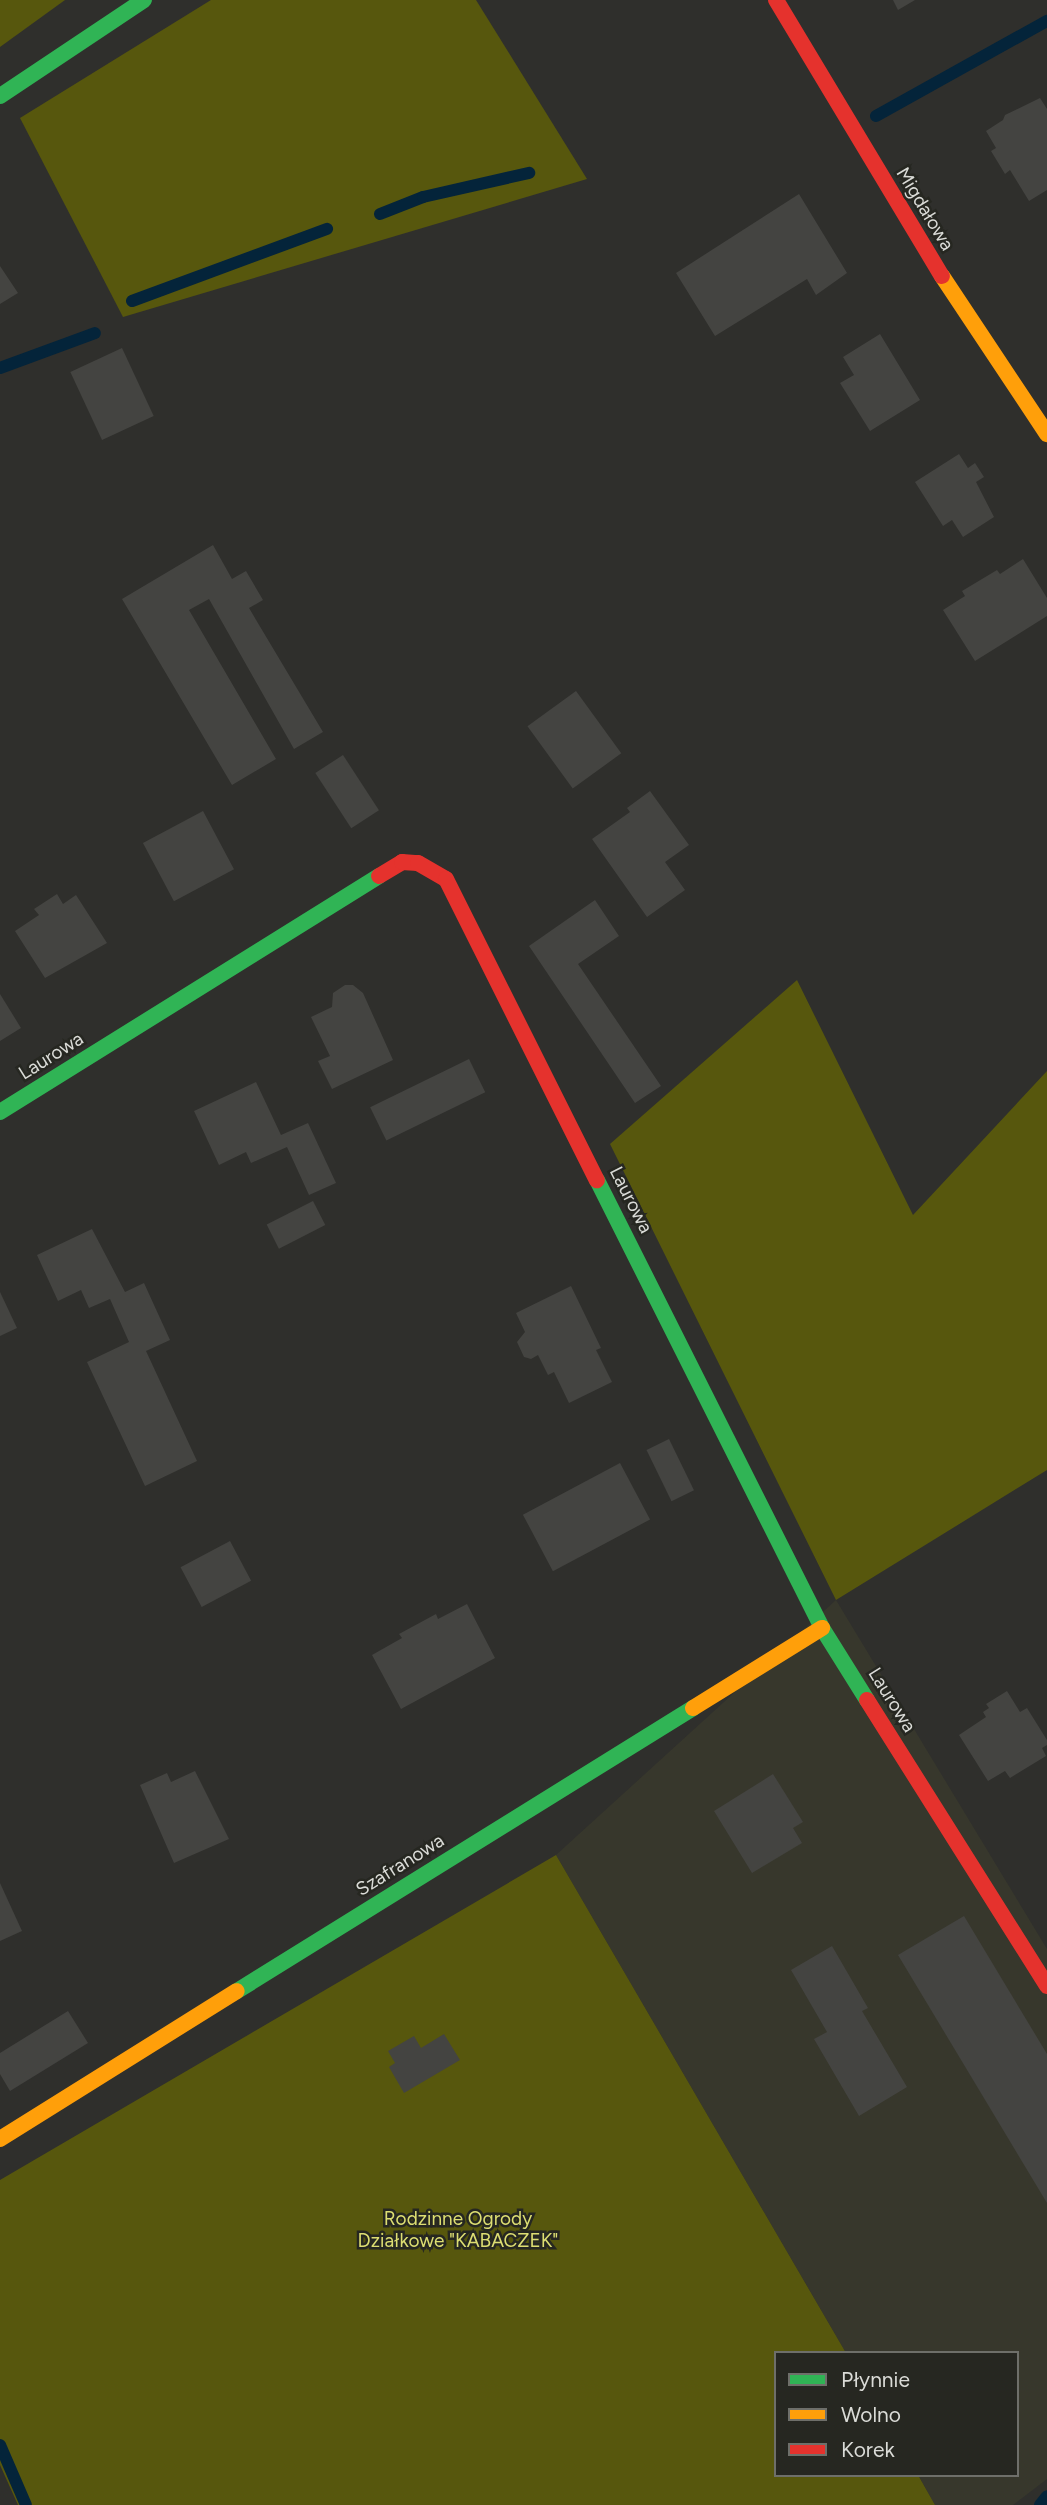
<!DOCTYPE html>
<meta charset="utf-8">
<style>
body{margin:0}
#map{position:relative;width:1047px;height:2505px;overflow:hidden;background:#2f2f2c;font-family:Figtree,sans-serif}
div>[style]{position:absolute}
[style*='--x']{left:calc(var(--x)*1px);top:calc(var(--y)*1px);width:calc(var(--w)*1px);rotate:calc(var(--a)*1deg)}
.built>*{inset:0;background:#37372c}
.green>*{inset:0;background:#57570d}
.stream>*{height:12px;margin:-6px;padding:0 6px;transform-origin:6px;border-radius:6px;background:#04243a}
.building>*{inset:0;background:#444441;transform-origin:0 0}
.fast>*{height:16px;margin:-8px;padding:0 8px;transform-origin:8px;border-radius:8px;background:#30b455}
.slow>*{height:16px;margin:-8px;padding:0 8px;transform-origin:8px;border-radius:8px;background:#ff9f0a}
.jam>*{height:16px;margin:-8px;padding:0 8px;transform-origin:8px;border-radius:8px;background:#e5322d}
span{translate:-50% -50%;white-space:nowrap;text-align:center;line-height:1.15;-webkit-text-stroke:5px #262721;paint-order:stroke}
.street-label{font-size:19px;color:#dadbd7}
.park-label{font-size:19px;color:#ddde72}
.legend{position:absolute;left:774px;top:2351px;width:245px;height:126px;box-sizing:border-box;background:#262721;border:2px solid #6e6f6a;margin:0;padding:9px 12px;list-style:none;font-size:21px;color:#dadbd7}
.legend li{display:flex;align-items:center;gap:14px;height:35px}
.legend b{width:35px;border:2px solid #6e6f6a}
</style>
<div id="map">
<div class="built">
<div style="clip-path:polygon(836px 1600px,1047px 1949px,1047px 2479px,1013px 2505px,935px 2505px,918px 2475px,1017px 2475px,1017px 2353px,846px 2353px,556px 1855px)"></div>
</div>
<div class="green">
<div style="clip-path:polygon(0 0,65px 0,0 47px)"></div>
<div style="clip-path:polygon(211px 0,476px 0,587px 179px,123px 317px,20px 118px)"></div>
<div style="clip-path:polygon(797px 980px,913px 1215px,1047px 1071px,1047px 1470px,836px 1600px,610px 1144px)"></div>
<div style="clip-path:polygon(556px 1855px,846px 2353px,776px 2353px,776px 2475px,918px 2475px,935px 2505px,18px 2505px,0 2465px,0 2180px)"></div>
</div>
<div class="stream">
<div style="--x:876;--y:116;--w:196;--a:-29.1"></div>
<div style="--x:380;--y:214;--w:46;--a:-21.6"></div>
<div style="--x:423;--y:197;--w:109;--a:-12.8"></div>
<div style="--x:132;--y:301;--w:208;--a:-20.3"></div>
<div style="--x:0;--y:368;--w:101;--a:-20.2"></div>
<div style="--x:0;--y:2445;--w:65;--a:66.6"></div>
<div style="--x:1040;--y:2505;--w:11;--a:-52"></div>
</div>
<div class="building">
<div style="clip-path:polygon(893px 0,915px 0,898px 10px)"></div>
<div style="clip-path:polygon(1040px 98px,1047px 109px,1047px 190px,1029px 201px,1010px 170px,1005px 174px,991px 151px,996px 148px,986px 131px,1003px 120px,1005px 115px)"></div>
<div style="clip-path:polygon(799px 194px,847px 273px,816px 295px,807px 279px,715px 336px,676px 273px)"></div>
<div style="clip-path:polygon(0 266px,18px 293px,0 304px)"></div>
<div style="clip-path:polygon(880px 334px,920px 400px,870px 431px,840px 383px,854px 375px,843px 357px)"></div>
<div style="left:122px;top:348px;width:75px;height:57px;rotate:65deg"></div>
<div style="clip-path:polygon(959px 454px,968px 468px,975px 463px,984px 477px,976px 482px,994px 517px,963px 537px,952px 520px,943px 526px,915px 482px)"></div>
<div style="clip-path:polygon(213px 545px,232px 579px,246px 571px,263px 600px,249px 608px,323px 732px,294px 749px,209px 599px,189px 610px,276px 759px,232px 785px,122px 599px)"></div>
<div style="clip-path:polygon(1023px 559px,1047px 598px,1047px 616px,975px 661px,943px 610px,965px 596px,962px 591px,997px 570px,1000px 574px)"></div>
<div style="left:576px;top:691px;width:77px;height:60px;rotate:54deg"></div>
<div style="left:343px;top:755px;width:66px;height:33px;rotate:57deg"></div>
<div style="clip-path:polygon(650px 791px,689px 845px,665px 862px,685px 890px,647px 917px,592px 839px,630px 812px,627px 808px)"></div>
<div style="left:203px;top:811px;width:66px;height:68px;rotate:62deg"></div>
<div style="clip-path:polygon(57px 894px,63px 904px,76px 895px,107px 943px,45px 978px,15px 931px,39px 915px,34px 909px)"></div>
<div style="clip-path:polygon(595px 900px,619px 936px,578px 964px,661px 1086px,635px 1103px,529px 946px)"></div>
<div style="clip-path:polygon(345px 985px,353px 985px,363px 993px,393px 1060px,332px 1089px,318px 1061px,330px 1056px,311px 1017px,332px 1007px,333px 993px)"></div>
<div style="clip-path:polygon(0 994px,21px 1028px,0 1041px)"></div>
<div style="left:469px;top:1059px;width:37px;height:110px;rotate:64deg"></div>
<div style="clip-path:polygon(256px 1082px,281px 1135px,308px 1123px,336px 1183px,309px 1195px,287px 1147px,251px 1163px,246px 1152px,219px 1165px,194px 1111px)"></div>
<div style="left:313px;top:1201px;width:27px;height:52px;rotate:63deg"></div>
<div style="clip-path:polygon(92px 1229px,125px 1292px,144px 1283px,170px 1340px,146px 1351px,197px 1461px,145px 1486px,87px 1362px,129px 1342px,110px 1299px,89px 1308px,81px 1290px,58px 1301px,37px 1255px)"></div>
<div style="clip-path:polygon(571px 1286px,601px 1348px,596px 1350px,612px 1382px,569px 1403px,554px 1372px,548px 1375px,538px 1355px,531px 1359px,524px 1357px,517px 1342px,525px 1332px,516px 1313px)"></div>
<div style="clip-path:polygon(0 1292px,17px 1328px,0 1336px)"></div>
<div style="left:669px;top:1439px;width:57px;height:25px;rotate:64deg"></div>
<div style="left:620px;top:1463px;width:64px;height:110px;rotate:62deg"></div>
<div style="left:230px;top:1541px;width:45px;height:56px;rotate:62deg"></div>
<div style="clip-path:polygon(467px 1604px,495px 1658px,401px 1709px,372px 1655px,402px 1638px,399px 1634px,436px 1614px,438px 1619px)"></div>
<div style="clip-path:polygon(1007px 1691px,1020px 1712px,1027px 1708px,1047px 1740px,1047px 1745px,1042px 1748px,1046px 1756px,1010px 1778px,1005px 1771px,988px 1781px,959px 1735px,986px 1717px,983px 1712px,989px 1708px,986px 1704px)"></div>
<div style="clip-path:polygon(195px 1771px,229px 1839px,174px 1863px,140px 1785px,167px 1773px,171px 1782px)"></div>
<div style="clip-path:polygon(773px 1774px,803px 1822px,793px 1828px,802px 1843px,752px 1873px,714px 1811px)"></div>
<div style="clip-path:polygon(0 1883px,22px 1931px,0 1941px)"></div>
<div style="clip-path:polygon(964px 1916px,1047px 2054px,1047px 2203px,898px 1955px)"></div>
<div style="clip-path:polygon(832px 1946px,868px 2008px,862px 2011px,907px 2087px,859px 2116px,814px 2039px,827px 2032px,791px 1970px)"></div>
<div style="clip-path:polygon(68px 2011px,88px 2043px,10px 2091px,0 2074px,0 2053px)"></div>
<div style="clip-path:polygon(444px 2034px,460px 2060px,404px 2093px,389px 2067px,395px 2063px,388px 2051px,414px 2036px,421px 2048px)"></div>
</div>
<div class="fast">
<div style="--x:0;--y:96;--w:173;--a:-33.7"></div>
<div style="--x:0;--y:1112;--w:446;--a:-31.9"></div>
<div style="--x:597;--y:1180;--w:501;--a:63.33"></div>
<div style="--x:822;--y:1628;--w:85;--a:58"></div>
<div style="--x:237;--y:1991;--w:537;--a:-31.82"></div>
</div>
<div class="slow">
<div style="--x:942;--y:276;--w:190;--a:56.4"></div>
<div style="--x:693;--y:1708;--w:152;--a:-31.8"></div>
<div style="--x:0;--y:2139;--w:279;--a:-32"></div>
</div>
<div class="jam">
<div style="--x:776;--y:0;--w:322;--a:59"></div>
<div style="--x:379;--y:876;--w:27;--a:-31"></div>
<div style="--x:402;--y:862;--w:16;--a:4"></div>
<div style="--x:418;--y:863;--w:32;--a:30"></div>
<div style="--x:446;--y:879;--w:337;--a:63.4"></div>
<div style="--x:867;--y:1700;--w:338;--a:57.8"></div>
</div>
<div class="street-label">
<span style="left:925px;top:209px;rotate:59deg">Migdałowa</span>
<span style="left:51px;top:1056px;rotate:-32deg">Laurowa</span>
<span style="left:631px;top:1200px;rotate:63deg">Laurowa</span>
<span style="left:892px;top:1700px;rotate:58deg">Laurowa</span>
<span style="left:400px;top:1865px;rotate:-32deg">Szafranowa</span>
</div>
<div class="park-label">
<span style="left:458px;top:2230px">Rodzinne Ogrody<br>Działkowe "KABACZEK"</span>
</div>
<ul class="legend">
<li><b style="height:9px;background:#30b455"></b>Płynnie</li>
<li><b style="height:9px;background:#ff9f0a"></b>Wolno</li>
<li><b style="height:9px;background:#e5322d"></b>Korek</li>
</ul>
</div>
